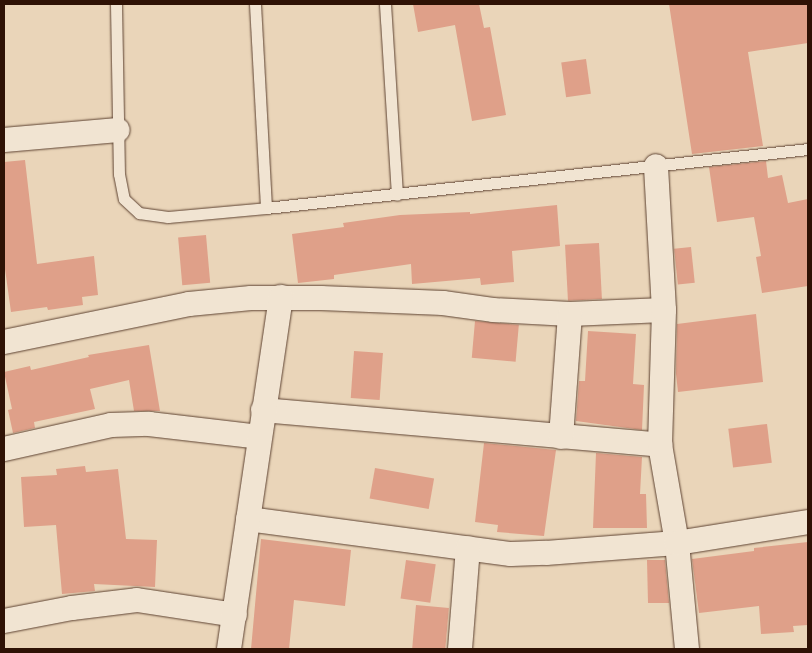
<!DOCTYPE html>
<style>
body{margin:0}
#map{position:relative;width:812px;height:653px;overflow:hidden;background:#ead5b9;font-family:"IM FELL French Canon",serif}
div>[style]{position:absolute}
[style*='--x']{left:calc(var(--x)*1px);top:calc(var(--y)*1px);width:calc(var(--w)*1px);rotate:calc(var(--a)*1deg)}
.building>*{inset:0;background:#dfa089;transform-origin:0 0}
.roads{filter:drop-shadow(0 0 1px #5e4332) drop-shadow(0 0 1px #5e4332)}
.service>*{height:11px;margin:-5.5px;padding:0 5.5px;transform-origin:5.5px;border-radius:5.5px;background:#f1e4d2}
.minor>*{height:24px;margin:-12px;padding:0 12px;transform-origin:12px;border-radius:12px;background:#f1e4d2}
span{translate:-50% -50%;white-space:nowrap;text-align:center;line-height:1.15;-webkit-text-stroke:5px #f1e4d2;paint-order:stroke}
.frame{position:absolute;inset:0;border:5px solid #2f1205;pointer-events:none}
</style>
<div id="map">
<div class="building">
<div style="clip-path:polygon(413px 4px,479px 4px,484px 28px,490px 27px,506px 115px,472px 121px,455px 25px,418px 32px)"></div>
<div style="clip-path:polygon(669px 4px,808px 4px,808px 43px,748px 52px,763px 146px,692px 154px)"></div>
<div style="left:586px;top:59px;width:35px;height:25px;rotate:82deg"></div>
<div style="clip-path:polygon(25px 160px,37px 264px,94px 256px,98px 295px,82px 297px,83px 305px,48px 310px,47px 307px,11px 312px,4px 262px,4px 162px)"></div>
<div style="clip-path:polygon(766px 161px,768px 178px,782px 175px,788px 203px,808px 199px,808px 286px,762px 293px,756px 257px,761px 256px,754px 217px,717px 222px,709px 167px)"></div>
<div style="clip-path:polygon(557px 205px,560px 246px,512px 251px,514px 282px,481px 285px,480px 278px,412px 284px,411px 264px,334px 275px,334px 279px,298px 283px,292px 234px,344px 227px,343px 223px,400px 215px,470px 212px,470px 214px)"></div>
<div style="left:206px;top:235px;width:48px;height:28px;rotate:85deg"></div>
<div style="left:599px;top:243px;width:56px;height:34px;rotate:87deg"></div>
<div style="left:691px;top:247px;width:36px;height:17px;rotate:84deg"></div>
<div style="clip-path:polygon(756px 314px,763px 382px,678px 392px,676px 374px,677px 324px)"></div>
<div style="left:475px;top:321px;width:44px;height:37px;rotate:5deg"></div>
<div style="clip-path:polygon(588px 331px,636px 334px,633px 384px,644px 385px,642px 430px,576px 421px,579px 381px,585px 381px)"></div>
<div style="clip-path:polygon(149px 345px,160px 411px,134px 411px,129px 380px,90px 389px,95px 409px,34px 422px,35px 428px,13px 433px,8px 410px,12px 409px,4px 372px,30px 366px,31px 370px,89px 357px,88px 355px)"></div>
<div style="left:354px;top:351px;width:29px;height:47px;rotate:4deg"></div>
<div style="left:767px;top:424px;width:39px;height:39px;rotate:83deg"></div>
<div style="clip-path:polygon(484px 443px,556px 450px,544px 536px,497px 532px,498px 525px,475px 522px)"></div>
<div style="clip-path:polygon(596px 453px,642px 457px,640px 494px,646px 494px,647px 528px,593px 528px)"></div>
<div style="clip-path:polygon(85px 466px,86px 472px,118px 469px,126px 539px,157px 540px,155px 587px,94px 584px,95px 591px,62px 594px,56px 525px,24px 527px,21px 477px,57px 475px,56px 469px)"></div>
<div style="left:375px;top:468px;width:60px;height:31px;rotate:10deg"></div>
<div style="clip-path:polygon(261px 539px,351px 550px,345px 606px,294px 600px,289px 649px,251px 649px)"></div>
<div style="clip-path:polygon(808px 542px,808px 625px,793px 626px,794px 632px,761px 634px,759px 606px,699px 613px,692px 559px,754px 551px,754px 548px)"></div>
<div style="left:406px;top:560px;width:30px;height:39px;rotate:8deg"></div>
<div style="clip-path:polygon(647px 560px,665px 560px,669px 603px,648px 603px)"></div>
<div style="left:416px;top:605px;width:33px;height:44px;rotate:5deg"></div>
</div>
<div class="roads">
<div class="service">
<div style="--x:116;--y:4;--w:170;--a:89"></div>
<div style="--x:119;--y:174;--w:25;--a:79"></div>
<div style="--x:124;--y:199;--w:21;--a:43"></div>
<div style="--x:139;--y:213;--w:29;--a:8"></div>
<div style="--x:168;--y:217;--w:98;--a:-5.2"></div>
<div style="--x:266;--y:208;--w:545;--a:-6.21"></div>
<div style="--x:255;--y:4;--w:204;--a:86.9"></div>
<div style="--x:385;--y:4;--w:191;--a:86.4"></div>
</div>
<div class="minor">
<div style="--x:4;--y:140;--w:114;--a:-5"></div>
<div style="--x:4;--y:342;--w:189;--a:-11.6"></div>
<div style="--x:189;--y:304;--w:62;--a:-5.5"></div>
<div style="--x:251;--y:298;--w:70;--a:0"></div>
<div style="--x:321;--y:298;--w:122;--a:2.3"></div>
<div style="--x:443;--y:303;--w:50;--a:8"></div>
<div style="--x:493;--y:310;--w:77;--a:3"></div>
<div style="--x:570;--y:314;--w:94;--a:-2.4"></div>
<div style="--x:263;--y:410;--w:399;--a:5"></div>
<div style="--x:561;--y:437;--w:123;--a:-85.8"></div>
<div style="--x:4;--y:449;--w:110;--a:-12.6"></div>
<div style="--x:111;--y:425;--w:38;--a:-2"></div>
<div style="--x:149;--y:424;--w:111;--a:6.7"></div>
<div style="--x:248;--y:519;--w:265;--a:7.6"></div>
<div style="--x:511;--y:554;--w:35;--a:-2"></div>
<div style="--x:546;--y:553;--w:131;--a:-4.4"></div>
<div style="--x:677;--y:543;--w:99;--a:-99.8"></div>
<div style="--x:660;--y:445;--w:135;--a:-88.3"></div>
<div style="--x:664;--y:310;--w:144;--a:-93.2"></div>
<div style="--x:4;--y:621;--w:69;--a:-10.8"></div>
<div style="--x:72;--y:608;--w:65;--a:-7"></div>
<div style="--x:137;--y:600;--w:99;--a:8.7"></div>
<div style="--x:229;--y:649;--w:356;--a:-81.6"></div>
<div style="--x:460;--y:649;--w:101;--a:-85.5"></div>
<div style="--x:687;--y:649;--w:106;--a:-95.4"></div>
<div style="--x:677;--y:543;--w:133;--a:-9.1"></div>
</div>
</div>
<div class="frame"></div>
</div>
